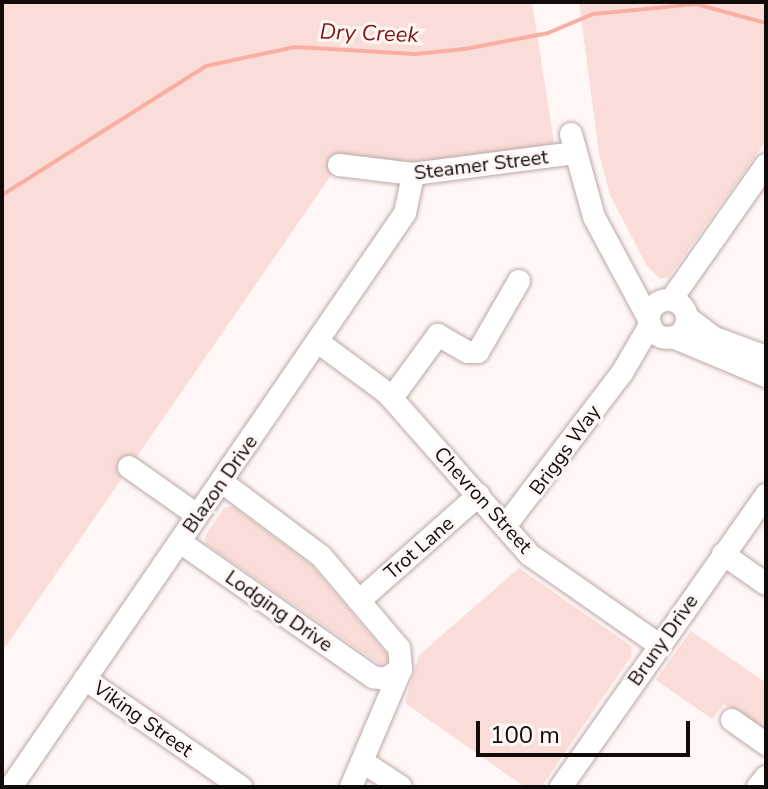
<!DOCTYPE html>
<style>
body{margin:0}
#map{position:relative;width:768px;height:789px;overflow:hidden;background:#fff7f6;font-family:"Nunito Sans",sans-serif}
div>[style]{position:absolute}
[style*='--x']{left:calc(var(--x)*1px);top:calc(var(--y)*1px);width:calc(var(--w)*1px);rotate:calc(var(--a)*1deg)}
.green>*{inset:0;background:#faddd8}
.stream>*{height:4px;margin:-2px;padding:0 2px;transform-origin:2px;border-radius:2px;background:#f8aea3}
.roads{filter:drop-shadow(0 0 2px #bba9a7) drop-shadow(0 0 2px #bba9a7)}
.minor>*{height:22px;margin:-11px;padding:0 11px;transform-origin:11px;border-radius:11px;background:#fff}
.minor>.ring{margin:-11px;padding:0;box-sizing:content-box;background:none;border:22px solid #fff;border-radius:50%}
span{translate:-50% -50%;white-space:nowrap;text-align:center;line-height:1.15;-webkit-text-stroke:6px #fff7f6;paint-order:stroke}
.street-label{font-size:20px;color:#110b0a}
.water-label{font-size:22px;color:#7d140e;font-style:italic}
.frame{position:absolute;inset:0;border:4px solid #110b0a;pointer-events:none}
.scale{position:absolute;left:476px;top:721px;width:214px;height:36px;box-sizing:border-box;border:4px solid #110b0a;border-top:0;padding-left:10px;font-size:24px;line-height:28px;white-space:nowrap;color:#110b0a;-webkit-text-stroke:6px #fff7f6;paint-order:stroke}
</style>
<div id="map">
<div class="green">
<div style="clip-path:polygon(2px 2px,532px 2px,554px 142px,549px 149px,430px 166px,343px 158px,2px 652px)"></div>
<div style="clip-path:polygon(579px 2px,766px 2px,766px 141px,669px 277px,660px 279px,647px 266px,610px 195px,599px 154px)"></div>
<div style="clip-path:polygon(233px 506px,311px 565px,392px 660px,381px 665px,206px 544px,205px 536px,224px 508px)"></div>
<div style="clip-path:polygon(519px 568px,631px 646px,632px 655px,541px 787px,525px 787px,405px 703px,419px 655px)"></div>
<div style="clip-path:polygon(691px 631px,766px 683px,766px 733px,724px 704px,712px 719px,656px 680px)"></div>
</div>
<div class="stream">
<div style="--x:2;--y:195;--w:241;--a:-32.3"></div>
<div style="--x:206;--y:66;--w:91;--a:-12.1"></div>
<div style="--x:295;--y:47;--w:120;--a:3.3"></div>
<div style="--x:415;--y:54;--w:50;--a:-5.7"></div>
<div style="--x:465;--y:49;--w:85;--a:-10.9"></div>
<div style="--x:548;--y:33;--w:49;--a:-22.9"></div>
<div style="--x:593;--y:14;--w:103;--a:-5.5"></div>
<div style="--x:696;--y:4;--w:73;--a:15.2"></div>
</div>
<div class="roads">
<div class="minor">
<div style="--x:571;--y:134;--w:86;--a:74.5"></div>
<div style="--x:594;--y:217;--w:116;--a:61.7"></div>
<div style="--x:339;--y:165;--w:75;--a:6.9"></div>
<div style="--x:413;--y:174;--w:163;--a:-7.4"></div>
<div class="ring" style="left:649px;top:300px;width:16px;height:16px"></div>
<div style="--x:671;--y:300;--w:165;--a:-54.9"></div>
<div style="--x:688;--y:318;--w:34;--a:37"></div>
<div style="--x:715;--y:338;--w:54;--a:20.4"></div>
<div style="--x:673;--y:337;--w:101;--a:22.8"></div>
<div style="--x:318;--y:342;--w:86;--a:36.5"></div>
<div style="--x:387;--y:393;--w:216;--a:48.6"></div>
<div style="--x:530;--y:555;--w:157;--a:34.9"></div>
<div style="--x:392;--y:398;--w:78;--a:-53.9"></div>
<div style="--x:438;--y:335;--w:34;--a:30"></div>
<div style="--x:468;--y:352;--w:10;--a:0"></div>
<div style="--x:478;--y:352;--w:82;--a:-60"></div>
<div style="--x:129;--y:467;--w:83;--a:35.2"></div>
<div style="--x:506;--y:525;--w:191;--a:-52.7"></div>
<div style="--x:622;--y:373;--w:56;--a:-59.7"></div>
<div style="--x:180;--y:542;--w:236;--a:35"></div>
<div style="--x:373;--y:677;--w:12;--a:9"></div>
<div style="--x:385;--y:679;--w:19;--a:-32"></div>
<div style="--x:401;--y:669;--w:21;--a:-95"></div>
<div style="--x:399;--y:648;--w:121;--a:-130.3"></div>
<div style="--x:321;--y:556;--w:124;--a:-143.2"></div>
<div style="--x:723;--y:554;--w:52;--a:34.9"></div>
<div style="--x:359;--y:601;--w:160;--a:-41.5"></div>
<div style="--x:85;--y:679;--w:190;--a:34.7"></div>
<div style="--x:732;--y:720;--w:42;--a:35.2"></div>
<div style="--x:363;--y:762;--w:45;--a:33.3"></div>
<div style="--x:11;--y:787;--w:696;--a:-55.53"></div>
<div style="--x:405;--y:213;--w:40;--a:-78"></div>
<div style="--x:351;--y:787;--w:128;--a:-67"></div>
<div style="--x:561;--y:787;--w:357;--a:-54.9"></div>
<div style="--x:758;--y:787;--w:13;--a:-51"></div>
</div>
</div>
<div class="street-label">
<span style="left:481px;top:165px;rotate:-7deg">Steamer Street</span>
<span style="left:565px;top:450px;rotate:-54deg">Briggs Way</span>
<span style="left:220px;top:484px;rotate:-55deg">Blazon Drive</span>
<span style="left:483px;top:500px;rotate:48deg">Chevron Street</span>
<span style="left:419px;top:548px;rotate:-41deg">Trot Lane</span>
<span style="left:279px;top:611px;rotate:35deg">Lodging Drive</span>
<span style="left:663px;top:640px;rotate:-55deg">Bruny Drive</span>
<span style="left:143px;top:719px;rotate:35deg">Viking Street</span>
</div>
<div class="water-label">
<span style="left:369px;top:34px;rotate:2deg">Dry Creek</span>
</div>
<div class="frame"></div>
<div class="scale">100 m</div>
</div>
